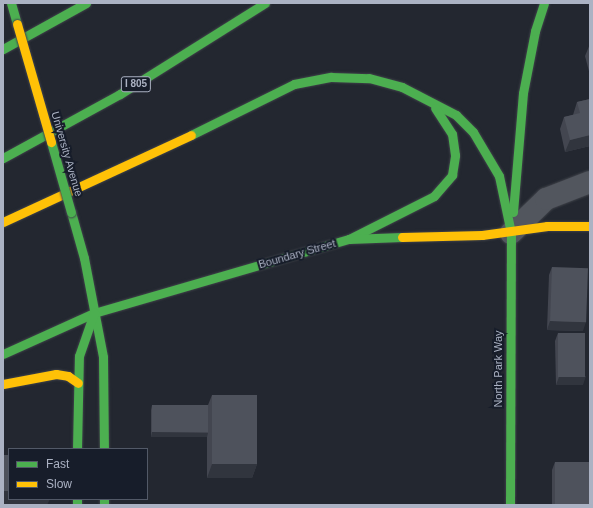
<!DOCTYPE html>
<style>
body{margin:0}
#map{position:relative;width:593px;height:508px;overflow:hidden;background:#232730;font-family:Helvetica,sans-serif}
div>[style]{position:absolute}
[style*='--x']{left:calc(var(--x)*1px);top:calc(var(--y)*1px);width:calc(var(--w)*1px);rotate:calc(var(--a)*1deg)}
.roads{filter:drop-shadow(0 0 1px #3f4249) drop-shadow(0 0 1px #3f4249)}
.street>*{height:22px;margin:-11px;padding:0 11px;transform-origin:11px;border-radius:11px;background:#52565e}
.fast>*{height:9px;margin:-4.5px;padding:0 4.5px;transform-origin:4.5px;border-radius:4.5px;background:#4caf50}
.slow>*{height:9px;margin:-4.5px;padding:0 4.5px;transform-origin:4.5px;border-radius:4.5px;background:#ffc107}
.bridges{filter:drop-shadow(0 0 1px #40444d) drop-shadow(0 0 1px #40444d)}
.fast-bridge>*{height:9px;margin:-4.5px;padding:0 4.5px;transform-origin:4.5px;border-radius:4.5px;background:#4caf50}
.slow-bridge>*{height:9px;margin:-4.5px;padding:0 4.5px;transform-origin:4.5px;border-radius:4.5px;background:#ffc107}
.wall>*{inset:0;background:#434650}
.shaded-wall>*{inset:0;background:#31353e}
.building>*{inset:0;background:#4e525c;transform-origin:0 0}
span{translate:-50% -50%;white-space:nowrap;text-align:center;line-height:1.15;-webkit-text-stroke:4px #171d2a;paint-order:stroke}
.shield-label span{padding:1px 3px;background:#171d2a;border:1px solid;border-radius:3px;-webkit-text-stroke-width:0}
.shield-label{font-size:10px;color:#abb2c3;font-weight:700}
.street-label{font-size:11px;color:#abb2c3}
.frame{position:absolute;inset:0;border:4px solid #abb2c3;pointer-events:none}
.legend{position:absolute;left:8px;top:448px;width:140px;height:52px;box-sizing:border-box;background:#171d2a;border:1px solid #525967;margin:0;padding:5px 7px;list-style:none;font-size:12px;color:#abb2c3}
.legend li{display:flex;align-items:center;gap:8px;height:20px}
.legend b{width:20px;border:1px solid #525967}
</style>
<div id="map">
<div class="roads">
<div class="street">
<div style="--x:511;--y:233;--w:49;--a:-44.2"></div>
<div style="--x:546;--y:199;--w:47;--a:-21.1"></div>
</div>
<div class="fast">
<div style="--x:11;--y:3;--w:22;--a:74"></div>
<div style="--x:3;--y:49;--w:95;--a:-29"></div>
<div style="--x:191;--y:135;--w:115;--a:-26.3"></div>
<div style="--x:294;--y:84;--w:38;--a:-11"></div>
<div style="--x:331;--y:77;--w:38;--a:2"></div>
<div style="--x:369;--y:78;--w:34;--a:15"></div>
<div style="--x:402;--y:87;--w:61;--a:27.4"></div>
<div style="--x:456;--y:115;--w:24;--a:45"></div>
<div style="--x:473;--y:132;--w:51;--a:59.4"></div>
<div style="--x:499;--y:176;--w:58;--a:78.1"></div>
<div style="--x:3;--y:158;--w:133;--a:-28.7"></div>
<div style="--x:120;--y:94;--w:171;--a:-32.1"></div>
<div style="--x:71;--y:212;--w:48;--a:74.2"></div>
<div style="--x:84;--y:258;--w:101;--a:79.1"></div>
<div style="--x:103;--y:357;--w:92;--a:89.4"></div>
<div style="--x:513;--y:212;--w:119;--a:-85.2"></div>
<div style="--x:523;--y:93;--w:63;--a:-79"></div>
<div style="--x:535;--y:31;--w:29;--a:-72"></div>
<div style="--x:349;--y:239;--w:95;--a:-26.8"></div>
<div style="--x:434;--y:196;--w:28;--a:-49"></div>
<div style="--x:452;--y:175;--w:20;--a:-81"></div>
<div style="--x:455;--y:155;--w:21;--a:-98"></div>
<div style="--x:452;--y:134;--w:31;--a:-123"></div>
<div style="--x:3;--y:354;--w:100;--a:-24.3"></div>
<div style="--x:94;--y:313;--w:266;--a:-16.2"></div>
<div style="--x:349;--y:239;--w:53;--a:-2.2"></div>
<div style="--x:77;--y:449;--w:93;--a:-88.8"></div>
<div style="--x:79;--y:356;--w:46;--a:-70.8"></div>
<div style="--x:77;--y:499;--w:6;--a:90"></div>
<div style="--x:104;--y:499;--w:6;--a:90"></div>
<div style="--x:510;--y:505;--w:272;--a:-89.8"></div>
</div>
<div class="slow">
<div style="--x:3;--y:222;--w:207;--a:-24.8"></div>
<div style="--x:402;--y:237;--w:80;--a:-1.4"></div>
<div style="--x:482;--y:235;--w:66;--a:-7.9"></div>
<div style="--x:547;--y:226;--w:43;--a:0"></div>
<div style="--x:3;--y:384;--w:54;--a:-10.7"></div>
<div style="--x:56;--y:374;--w:12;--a:9"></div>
<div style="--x:68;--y:376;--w:12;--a:35"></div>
</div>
</div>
<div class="bridges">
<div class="fast-bridge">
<div style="--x:51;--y:142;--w:73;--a:74.1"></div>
</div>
<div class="slow-bridge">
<div style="--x:17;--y:24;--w:123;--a:73.9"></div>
</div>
</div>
<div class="wall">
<div style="clip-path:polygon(590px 44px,590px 75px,585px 56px)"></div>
<div style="clip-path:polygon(590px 99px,590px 146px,565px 152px,560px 129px,564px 117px,573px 115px,577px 102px)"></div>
<div style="clip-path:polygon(552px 267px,583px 331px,547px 330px,549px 275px)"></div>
<div style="clip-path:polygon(558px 333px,583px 385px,556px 385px,555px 341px)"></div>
<div style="clip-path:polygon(212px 395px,257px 464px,252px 478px,207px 478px,207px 437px,151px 437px,151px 410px,152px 405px,208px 405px)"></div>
<div style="clip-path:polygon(555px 462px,589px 505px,552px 505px,552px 470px)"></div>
</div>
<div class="shaded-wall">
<div style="clip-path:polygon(590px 135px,590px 146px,565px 152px,570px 140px)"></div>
<div style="clip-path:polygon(550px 321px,586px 322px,583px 331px,547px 330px)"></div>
<div style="clip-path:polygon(586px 376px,583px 385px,556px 385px,559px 377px)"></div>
<div style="clip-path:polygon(152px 432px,208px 433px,207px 437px,151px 437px)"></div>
<div style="clip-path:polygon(212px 464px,257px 464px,252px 478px,207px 478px)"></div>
<div style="clip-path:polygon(3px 491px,9px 491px,9px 499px,50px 499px,47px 505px,3px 505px)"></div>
</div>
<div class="building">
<div style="clip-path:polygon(590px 99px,590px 135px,570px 140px,564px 117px,580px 113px,577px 102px)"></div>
<div style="left:552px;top:267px;width:36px;height:54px;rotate:2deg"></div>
<div style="left:558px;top:333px;width:27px;height:44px"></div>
<div style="left:212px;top:395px;width:45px;height:69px"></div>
<div style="left:152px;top:405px;width:56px;height:27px"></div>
<div style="left:3px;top:455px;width:6px;height:36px"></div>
<div style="left:555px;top:462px;width:35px;height:43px"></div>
</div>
<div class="shield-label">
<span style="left:136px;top:84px">I 805</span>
</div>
<div class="street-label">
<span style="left:67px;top:154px;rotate:74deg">University Avenue</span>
<span style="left:297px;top:254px;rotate:-16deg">Boundary Street</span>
<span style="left:498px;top:369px;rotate:-90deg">North Park Way</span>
</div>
<div class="frame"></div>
<ul class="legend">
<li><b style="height:5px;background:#4caf50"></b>Fast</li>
<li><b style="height:5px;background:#ffc107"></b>Slow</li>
</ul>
</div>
